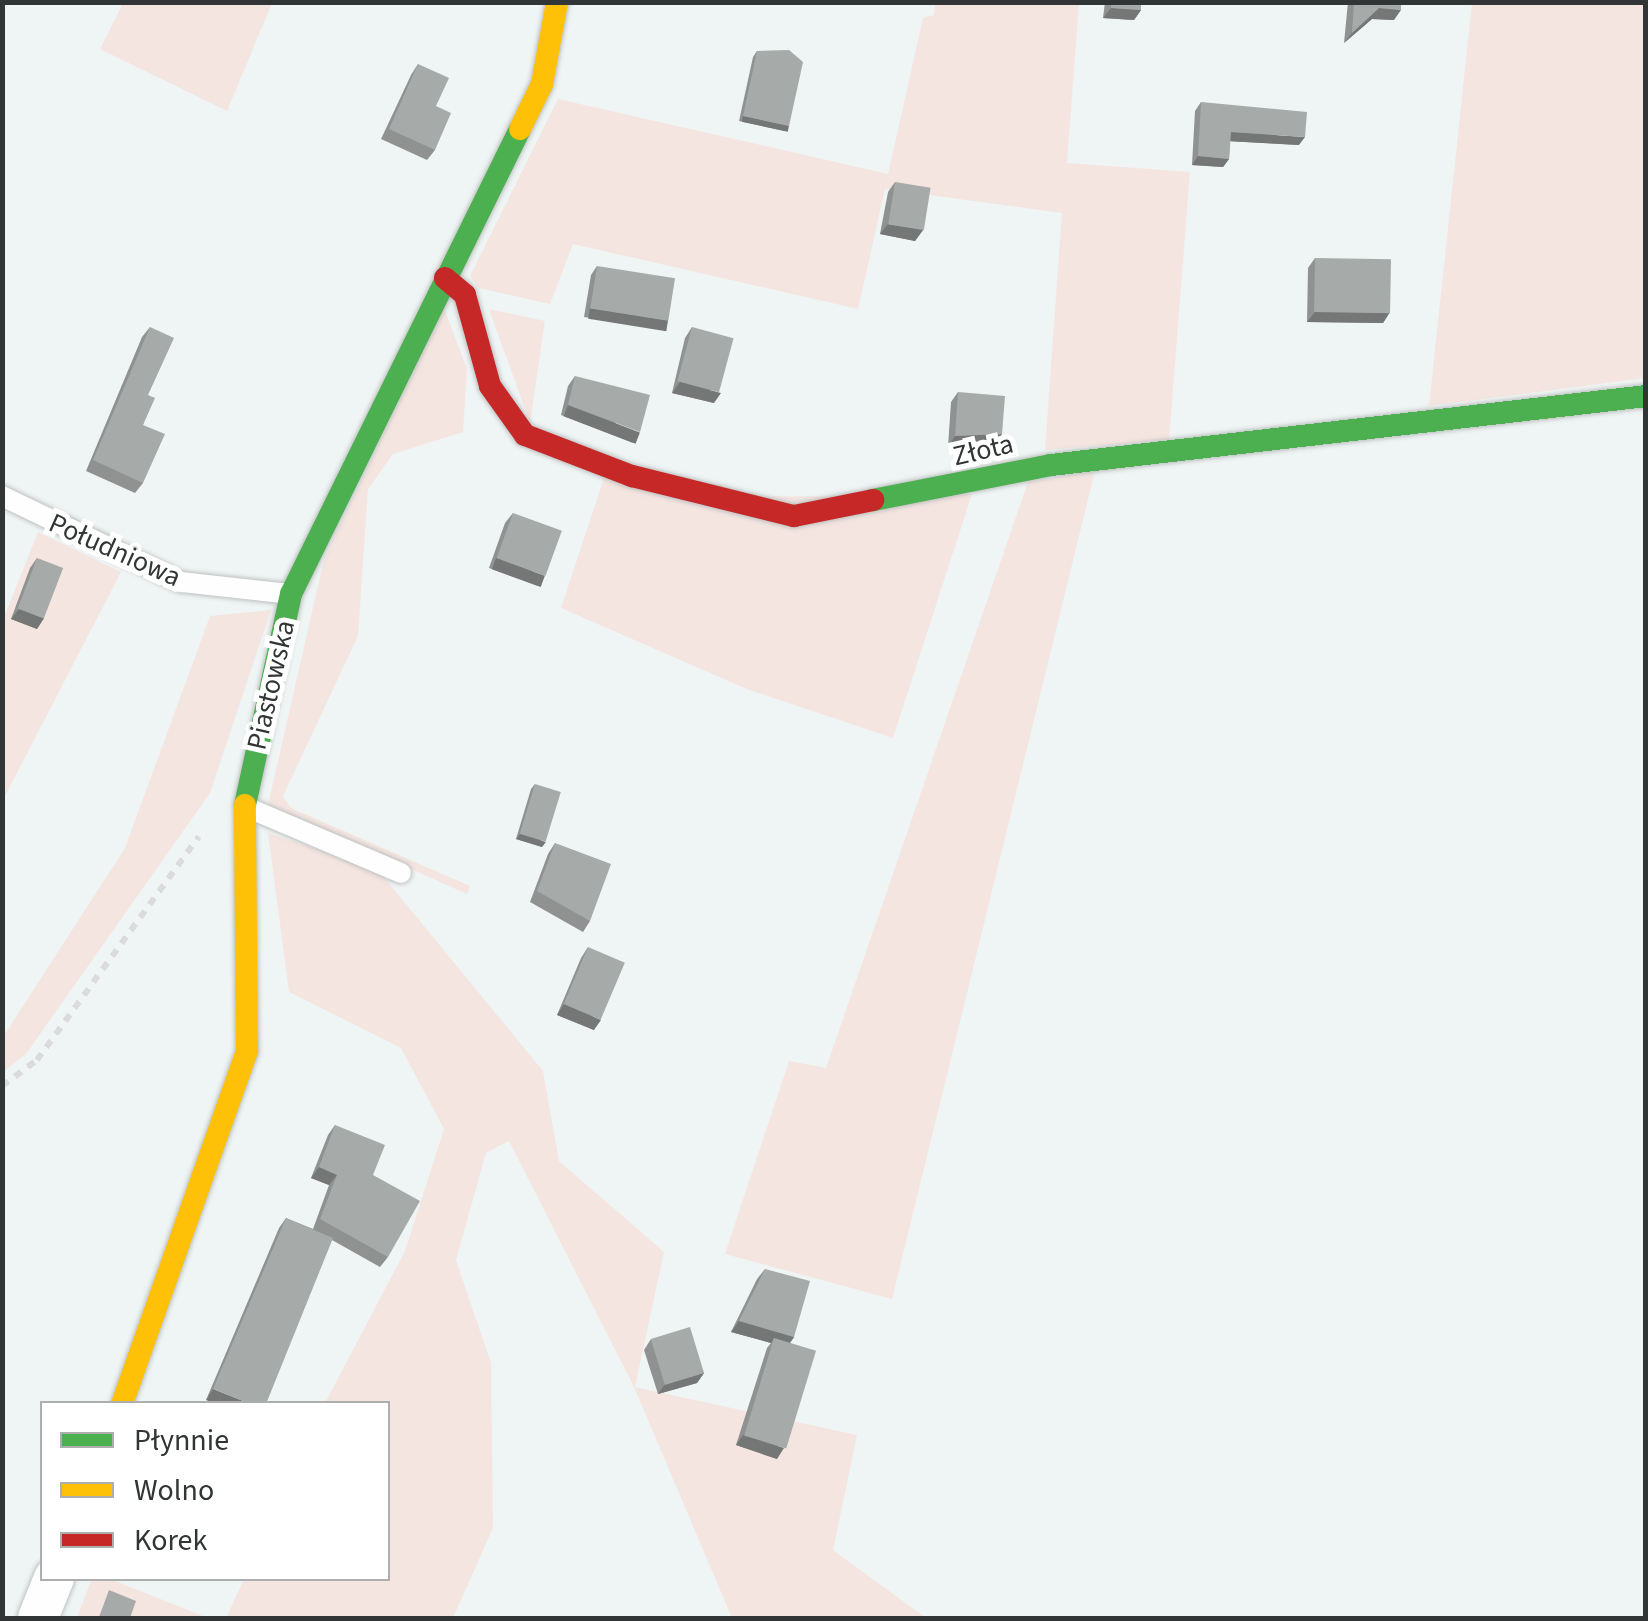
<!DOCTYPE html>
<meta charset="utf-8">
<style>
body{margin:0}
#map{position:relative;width:1648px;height:1621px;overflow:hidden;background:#eff5f4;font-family:"Source Sans 3",sans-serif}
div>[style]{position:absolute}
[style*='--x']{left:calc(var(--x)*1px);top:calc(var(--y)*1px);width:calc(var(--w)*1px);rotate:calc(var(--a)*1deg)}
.green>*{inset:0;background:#f5e5e0}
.path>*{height:6px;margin-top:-3px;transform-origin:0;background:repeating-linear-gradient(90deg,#dadbda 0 8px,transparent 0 16px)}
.roads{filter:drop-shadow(0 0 2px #bec1c1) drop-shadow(0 0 2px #bec1c1)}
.lane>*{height:20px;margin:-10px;padding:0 10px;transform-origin:10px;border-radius:10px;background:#fdfefd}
.street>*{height:40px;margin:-20px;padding:0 20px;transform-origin:20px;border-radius:20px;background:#fdfefd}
.fast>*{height:22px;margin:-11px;padding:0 11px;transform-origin:11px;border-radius:11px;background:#4caf50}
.slow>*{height:22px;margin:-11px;padding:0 11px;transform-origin:11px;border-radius:11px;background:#ffc107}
.jam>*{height:22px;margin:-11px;padding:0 11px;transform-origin:11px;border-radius:11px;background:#c62828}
.wall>*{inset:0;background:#8f9291}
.shaded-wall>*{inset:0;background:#747776;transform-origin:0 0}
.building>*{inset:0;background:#a6aaa9;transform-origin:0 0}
span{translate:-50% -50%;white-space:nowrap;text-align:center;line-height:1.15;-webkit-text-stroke:10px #fff;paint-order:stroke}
.street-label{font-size:28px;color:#323535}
.frame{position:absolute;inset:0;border:5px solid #323535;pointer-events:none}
.legend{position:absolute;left:40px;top:1401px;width:350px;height:180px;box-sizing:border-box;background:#fff;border:2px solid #adaeae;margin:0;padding:12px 18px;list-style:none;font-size:30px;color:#323535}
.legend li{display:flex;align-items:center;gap:20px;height:50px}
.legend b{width:50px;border:2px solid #adaeae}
</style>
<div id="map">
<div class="green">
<div style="clip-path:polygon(123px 3px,272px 3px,227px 111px,100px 49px)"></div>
<div style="clip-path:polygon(935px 3px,1079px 3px,1067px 163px,1190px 172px,1169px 440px,1045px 450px,1062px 213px,885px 189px,858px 309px,573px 244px,550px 304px,479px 288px,470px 276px,558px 99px,888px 174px,923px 18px,934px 15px)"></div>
<div style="clip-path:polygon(1472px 3px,1645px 3px,1645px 378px,1429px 406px)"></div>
<div style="clip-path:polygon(444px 308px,467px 369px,463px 432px,393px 454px,368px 489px,358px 636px,283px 796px,291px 808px,470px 886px,467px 894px,268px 805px,324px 559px)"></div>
<div style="clip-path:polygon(489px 309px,545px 321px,530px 423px)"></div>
<div style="clip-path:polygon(1095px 471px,892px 1299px,725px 1254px,789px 1061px,826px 1068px,1028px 482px)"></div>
<div style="clip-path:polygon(604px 478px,671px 498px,972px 494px,893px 738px,749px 690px,561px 608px)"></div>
<div style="clip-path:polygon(38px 532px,121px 572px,3px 800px,3px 620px)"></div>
<div style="clip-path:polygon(271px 610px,210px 793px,26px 1054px,3px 1072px,3px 1037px,125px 848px,210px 616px)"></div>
<div style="clip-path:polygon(268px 833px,378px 870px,543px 1071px,559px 1161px,664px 1252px,635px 1387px,857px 1435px,833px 1550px,926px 1618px,732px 1618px,634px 1387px,509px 1141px,486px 1153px,456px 1260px,491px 1363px,493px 1528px,453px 1618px,226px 1618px,244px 1579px,388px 1578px,388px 1404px,325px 1403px,405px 1251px,444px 1129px,401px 1048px,289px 992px)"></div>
<div style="clip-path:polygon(92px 1578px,110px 1579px,208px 1618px,77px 1618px)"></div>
</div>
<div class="path">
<div style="--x:2;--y:1086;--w:44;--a:-36.6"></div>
<div style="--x:37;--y:1060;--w:276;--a:-54.1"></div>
</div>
<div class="roads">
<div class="lane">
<div style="--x:2;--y:496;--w:199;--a:25.7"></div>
<div style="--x:181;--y:582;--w:110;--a:6.3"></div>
<div style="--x:251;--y:809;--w:163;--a:23.1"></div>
</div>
<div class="street">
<div style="--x:38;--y:1618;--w:43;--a:-68.2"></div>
</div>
<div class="fast">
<div style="--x:873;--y:500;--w:181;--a:-11.1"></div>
<div style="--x:1051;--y:465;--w:599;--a:-6.61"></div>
<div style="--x:245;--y:805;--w:216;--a:-77.7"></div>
<div style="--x:291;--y:594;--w:518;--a:-63.78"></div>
</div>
<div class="slow">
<div style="--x:520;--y:129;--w:50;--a:-63.9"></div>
<div style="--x:542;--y:84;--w:83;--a:-79.6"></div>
<div style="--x:122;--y:1404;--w:374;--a:-70.5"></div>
<div style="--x:247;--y:1051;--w:246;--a:-90.5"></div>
</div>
<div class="jam">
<div style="--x:445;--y:278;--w:26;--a:40"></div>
<div style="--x:465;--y:295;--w:94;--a:74.6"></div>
<div style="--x:490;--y:386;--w:60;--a:54.5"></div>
<div style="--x:525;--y:435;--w:115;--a:21"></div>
<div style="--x:632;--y:476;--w:167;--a:13.9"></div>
<div style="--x:794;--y:516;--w:81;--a:-11.4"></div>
</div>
</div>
<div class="wall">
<div style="clip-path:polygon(1105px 2px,1141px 2px,1141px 10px,1134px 20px,1103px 18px)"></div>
<div style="clip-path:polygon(1348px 2px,1401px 2px,1394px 20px,1372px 19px,1344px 43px)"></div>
<div style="clip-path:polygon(757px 51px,789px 126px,785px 131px,739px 121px,753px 57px)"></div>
<div style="clip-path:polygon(418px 64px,436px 106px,435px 150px,427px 160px,381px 139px,411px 75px)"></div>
<div style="clip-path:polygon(1201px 102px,1299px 145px,1230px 141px,1229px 159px,1223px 167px,1192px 165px,1195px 111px)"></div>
<div style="clip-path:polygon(895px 182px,923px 230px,915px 241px,880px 234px,888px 192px)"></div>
<div style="clip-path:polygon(1315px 258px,1390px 312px,1383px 323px,1307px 322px,1308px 268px)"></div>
<div style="clip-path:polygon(597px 266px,662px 329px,584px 317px,591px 275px)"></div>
<div style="clip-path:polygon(150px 327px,148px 395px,143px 425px,143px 483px,135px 493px,86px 471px,142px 337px)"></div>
<div style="clip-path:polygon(692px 327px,714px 403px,672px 393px,685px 338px)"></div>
<div style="clip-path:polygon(575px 376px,633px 443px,561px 415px,568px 386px)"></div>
<div style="clip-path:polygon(958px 392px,995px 444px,948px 447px,951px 402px)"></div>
<div style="clip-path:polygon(513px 513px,538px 586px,489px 568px,505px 523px)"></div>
<div style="clip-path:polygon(37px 558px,44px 618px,37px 629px,11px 619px,30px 568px)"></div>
<div style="clip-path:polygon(535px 784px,542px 847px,516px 839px,531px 789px)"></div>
<div style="clip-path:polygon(555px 843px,590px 921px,583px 932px,530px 902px,548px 854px)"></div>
<div style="clip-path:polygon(588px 947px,594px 1030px,557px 1015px,581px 958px)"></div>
<div style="clip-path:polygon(335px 1125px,373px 1175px,388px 1257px,380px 1267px,332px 1240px,206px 1400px,279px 1228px,286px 1218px,313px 1229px,329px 1185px,311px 1178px,328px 1135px)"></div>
<div style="clip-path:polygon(765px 1269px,794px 1337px,790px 1343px,777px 1459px,736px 1445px,767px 1348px,771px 1343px,731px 1332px,757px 1279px)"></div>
<div style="clip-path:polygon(651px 1339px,704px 1373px,697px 1383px,658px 1394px,644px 1350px)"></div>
</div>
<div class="shaded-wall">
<div style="clip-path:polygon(1111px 8px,1141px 10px,1134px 20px,1103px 18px)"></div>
<div style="clip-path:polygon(1379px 8px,1401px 10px,1394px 20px,1372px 19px,1344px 43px,1352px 33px)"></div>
<div style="left:743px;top:116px;width:47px;height:6px;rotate:12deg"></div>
<div style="clip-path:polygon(1231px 132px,1305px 137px,1299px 145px,1225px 141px)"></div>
<div style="clip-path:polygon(1198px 156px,1229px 159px,1223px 167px,1192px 165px)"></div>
<div style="clip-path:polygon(888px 224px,923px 230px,915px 241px,880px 234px)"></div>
<div style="left:590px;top:308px;width:79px;height:11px;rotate:9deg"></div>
<div style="clip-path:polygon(1315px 312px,1390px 312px,1383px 323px,1307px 322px)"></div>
<div style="clip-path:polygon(680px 382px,721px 393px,714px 403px,672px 393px)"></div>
<div style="left:568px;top:405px;width:77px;height:12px;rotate:21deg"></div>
<div style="clip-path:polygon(1002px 434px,995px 444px,948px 447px,955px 436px)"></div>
<div style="left:496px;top:558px;width:52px;height:12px;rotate:20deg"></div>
<div style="clip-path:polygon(19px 609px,44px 618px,37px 629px,11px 619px)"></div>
<div style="clip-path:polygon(520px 834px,546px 842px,542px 847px,516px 839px)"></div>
<div style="clip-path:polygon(564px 1004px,601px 1020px,594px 1030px,557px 1015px)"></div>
<div style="clip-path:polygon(319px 1167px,337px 1175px,329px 1185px,311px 1178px)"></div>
<div style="clip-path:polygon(739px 1321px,794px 1337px,787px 1347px,774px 1338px,771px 1343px,731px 1332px)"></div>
<div style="clip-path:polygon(704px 1373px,697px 1383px,658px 1394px,665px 1384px)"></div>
<div style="clip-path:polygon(213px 1389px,251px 1404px,216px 1404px,206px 1400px)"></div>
<div style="clip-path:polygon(743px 1435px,784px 1448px,777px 1459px,736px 1445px)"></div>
</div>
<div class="building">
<div style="clip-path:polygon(1111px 2px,1141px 2px,1141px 10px,1111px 8px)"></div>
<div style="clip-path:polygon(1354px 2px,1401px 2px,1401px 10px,1379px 8px,1352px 33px)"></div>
<div style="clip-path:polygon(789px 50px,803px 62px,789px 126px,743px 116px,757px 51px)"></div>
<div style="clip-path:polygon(418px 64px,449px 78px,436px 106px,451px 113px,435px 150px,389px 129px)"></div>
<div style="clip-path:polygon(1201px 102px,1307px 112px,1305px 137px,1231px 132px,1229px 159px,1198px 156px)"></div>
<div style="left:895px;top:182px;width:36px;height:43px;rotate:9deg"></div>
<div style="left:1315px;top:258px;width:76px;height:54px;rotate:1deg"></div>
<div style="left:597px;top:266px;width:79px;height:43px;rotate:9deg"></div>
<div style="clip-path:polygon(150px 327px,174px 338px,148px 395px,155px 398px,143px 425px,165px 434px,143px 483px,93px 460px)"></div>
<div style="left:692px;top:327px;width:43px;height:56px;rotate:15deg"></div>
<div style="clip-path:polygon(575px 376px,650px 395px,640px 432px,568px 405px)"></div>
<div style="clip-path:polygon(958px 392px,1005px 396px,1002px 434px,955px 436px)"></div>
<div style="left:513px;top:513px;width:52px;height:48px;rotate:20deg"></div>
<div style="left:37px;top:558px;width:28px;height:54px;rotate:21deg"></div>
<div style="left:535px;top:784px;width:27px;height:52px;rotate:17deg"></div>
<div style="clip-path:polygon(555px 843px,611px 864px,590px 921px,537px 891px)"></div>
<div style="left:588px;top:947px;width:40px;height:62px;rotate:23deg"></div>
<div style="clip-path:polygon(335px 1125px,385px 1145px,373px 1175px,420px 1201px,388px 1257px,320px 1219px,337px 1175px,319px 1167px)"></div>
<div style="clip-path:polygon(286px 1218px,333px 1238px,266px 1404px,251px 1404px,213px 1389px)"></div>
<div style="clip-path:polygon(765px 1269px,810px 1281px,794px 1337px,739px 1321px)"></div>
<div style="left:690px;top:1327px;width:48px;height:41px;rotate:73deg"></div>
<div style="left:774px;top:1338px;width:44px;height:102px;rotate:17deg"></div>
<div style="clip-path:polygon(109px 1590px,136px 1601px,130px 1618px,104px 1618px,99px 1617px)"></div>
</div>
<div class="street-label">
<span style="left:983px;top:450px;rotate:-13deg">Złota</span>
<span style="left:115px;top:550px;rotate:24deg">Południowa</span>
<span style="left:271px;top:685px;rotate:-77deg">Piastowska</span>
</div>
<div class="frame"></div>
<ul class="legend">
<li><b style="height:12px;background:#4caf50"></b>Płynnie</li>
<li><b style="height:12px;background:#ffc107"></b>Wolno</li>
<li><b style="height:12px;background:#c62828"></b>Korek</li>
</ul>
</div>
